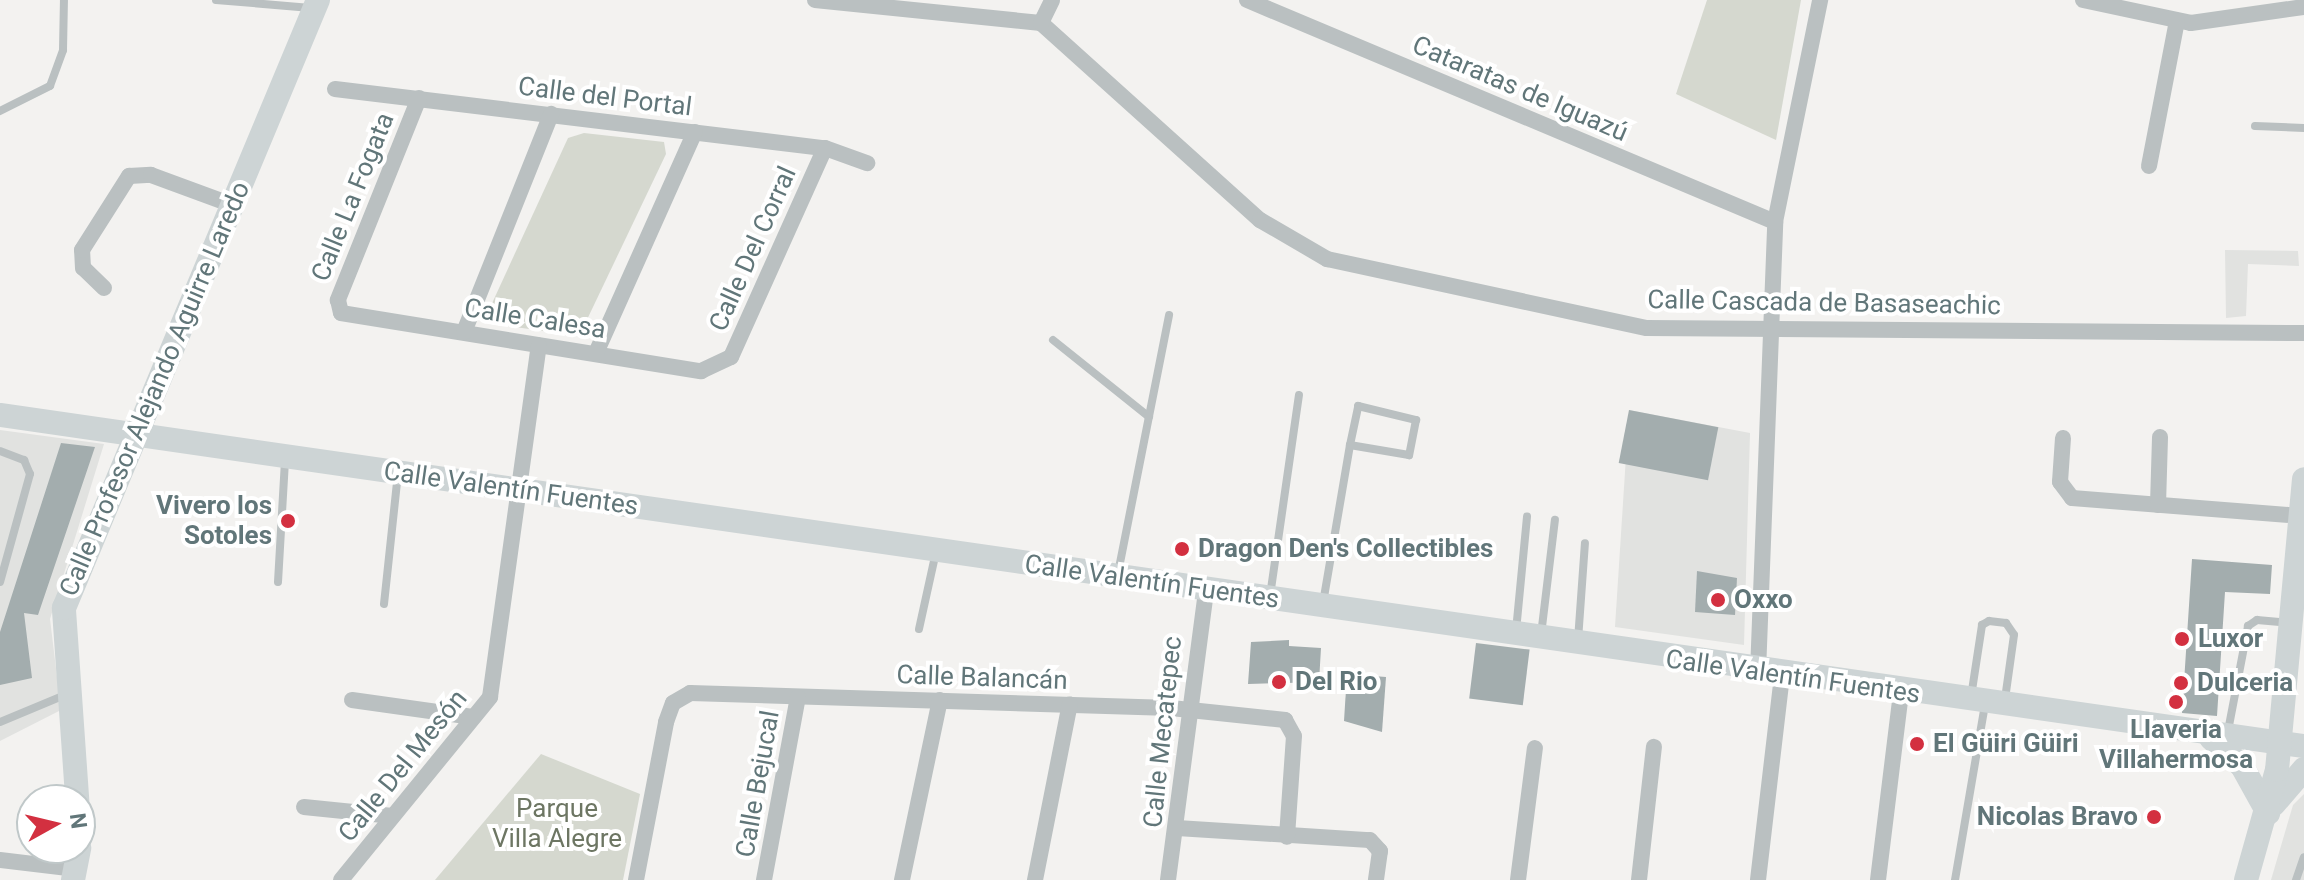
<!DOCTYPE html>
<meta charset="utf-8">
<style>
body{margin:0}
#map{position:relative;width:2304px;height:880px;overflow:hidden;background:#f3f2f0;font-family:Roboto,sans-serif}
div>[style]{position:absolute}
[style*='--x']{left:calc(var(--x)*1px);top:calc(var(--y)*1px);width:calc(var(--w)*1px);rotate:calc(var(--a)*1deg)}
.built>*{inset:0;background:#e1e2e0}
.green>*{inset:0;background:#d5d8cf}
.building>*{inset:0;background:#a3adae;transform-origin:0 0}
.lane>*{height:8px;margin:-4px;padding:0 4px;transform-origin:4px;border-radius:4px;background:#bac0c1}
.street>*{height:16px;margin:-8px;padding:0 8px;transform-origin:8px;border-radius:8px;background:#bac0c1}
.secondary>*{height:24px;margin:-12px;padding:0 12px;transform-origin:12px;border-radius:12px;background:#cdd4d5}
.dots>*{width:22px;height:22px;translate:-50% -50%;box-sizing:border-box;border:4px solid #fff;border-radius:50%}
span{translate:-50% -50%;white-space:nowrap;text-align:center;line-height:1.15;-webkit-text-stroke:8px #fff;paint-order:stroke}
.street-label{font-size:26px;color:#617679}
.poi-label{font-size:26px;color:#617679;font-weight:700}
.right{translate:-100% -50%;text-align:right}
.left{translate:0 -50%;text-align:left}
.park-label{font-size:26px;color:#6d7663}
.north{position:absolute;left:16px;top:784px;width:80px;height:80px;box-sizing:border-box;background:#fff;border:2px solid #c0c8c9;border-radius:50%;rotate:82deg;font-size:22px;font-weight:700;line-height:32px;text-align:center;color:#617679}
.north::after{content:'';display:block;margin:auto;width:28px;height:36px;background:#d33040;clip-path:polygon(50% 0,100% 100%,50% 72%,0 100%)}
</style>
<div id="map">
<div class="built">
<div style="clip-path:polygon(2225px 250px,2298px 251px,2299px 266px,2248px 264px,2246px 316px,2226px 318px)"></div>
<div style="clip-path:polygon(1629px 410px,1750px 433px,1744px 645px,1615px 627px)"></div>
<div style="clip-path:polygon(0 430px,104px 444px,50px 619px,61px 710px,0 741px)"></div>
<div style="clip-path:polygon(2304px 794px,2304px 880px,2271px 880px,2293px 805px)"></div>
</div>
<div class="green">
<div style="clip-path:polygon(1707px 0,1801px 0,1776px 140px,1676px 94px)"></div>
<div style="clip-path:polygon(584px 133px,664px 142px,666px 154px,583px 328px,571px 335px,494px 324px,488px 312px,568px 138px)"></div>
<div style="clip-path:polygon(541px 754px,640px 794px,623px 880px,435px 880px)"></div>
</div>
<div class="building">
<div style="left:1629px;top:410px;width:91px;height:54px;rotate:11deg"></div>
<div style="clip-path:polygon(61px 443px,95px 447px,38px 615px,24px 613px,32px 678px,0 685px,0 632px)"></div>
<div style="clip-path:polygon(2192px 559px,2272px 565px,2270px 594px,2225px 592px,2217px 716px,2182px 713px)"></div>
<div style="clip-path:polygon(1697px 571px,1737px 578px,1735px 615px,1695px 612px)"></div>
<div style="clip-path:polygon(1289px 640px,1289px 646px,1321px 648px,1319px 682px,1248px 684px,1251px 642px)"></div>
<div style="left:1476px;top:643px;width:54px;height:56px;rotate:7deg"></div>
<div style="clip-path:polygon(1347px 674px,1386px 677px,1382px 732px,1344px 721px)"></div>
</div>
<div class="lane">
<div style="--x:216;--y:0;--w:95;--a:4.8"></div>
<div style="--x:0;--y:111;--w:56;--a:-26.6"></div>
<div style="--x:50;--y:86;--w:38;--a:-70"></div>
<div style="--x:63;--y:50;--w:50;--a:-88.9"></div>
<div style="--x:2255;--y:126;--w:49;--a:2.3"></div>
<div style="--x:1053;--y:340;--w:123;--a:38.7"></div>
<div style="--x:0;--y:451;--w:26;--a:21"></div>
<div style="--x:24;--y:460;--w:15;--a:67"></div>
<div style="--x:30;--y:474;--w:112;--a:105.5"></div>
<div style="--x:1118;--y:573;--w:263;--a:-78.8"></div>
<div style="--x:278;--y:582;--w:122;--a:-86.7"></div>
<div style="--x:1270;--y:596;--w:203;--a:-81.8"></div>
<div style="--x:1323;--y:603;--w:160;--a:-80.3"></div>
<div style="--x:1350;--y:445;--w:40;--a:-78"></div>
<div style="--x:1358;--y:406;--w:60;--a:13.6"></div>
<div style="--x:1416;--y:420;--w:36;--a:101"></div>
<div style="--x:1409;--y:455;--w:60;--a:-170.4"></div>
<div style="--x:384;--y:604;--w:131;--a:-83.9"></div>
<div style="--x:919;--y:629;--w:79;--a:-77.6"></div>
<div style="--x:1516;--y:631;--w:115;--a:-84.5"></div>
<div style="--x:1541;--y:635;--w:116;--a:-83.1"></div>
<div style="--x:1578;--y:640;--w:97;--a:-85.9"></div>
<div style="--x:1971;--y:697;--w:73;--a:-81.3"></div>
<div style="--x:1982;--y:625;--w:8;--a:-30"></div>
<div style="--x:1989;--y:621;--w:17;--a:7"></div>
<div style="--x:2006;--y:623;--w:14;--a:56"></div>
<div style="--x:2014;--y:635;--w:65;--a:98"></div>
<div style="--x:0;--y:722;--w:70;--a:-22.6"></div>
<div style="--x:2228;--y:731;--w:107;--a:-79.2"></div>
<div style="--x:2248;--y:626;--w:11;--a:-34"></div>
<div style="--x:2257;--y:620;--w:32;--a:5"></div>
<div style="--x:1955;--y:880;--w:178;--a:-80.3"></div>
<div style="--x:2296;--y:880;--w:24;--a:-71"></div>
</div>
<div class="street">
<div style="--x:815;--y:0;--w:227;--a:5.8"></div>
<div style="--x:1041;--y:23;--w:295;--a:42"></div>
<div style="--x:1260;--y:220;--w:78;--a:30.2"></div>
<div style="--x:1327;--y:259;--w:327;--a:12.2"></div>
<div style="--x:1647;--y:328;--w:657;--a:0.44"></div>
<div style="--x:1247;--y:0;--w:573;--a:22.8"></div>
<div style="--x:2083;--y:0;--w:110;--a:12"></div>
<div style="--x:2191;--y:23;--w:114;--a:-8.1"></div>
<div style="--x:1041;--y:23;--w:25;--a:-64"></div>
<div style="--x:335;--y:89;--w:494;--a:6.9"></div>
<div style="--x:825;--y:148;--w:45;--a:19.7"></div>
<div style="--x:419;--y:98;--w:218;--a:111.9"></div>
<div style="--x:338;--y:300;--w:13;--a:77"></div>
<div style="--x:341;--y:313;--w:365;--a:9.2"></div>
<div style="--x:701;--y:371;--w:33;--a:-25"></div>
<div style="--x:731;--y:357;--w:229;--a:-65.8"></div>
<div style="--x:2149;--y:166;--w:148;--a:-79.1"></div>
<div style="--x:104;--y:288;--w:29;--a:-136"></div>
<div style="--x:83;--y:268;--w:18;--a:-93"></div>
<div style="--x:82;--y:250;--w:88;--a:-57.6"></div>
<div style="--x:129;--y:176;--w:22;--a:-3"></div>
<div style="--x:151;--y:175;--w:84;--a:20.2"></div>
<div style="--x:464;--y:332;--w:235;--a:-68.2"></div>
<div style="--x:596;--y:353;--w:242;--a:-65.9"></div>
<div style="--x:2063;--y:438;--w:44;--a:93.9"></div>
<div style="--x:2060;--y:482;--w:20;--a:53"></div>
<div style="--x:2072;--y:498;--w:229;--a:4.5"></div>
<div style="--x:2158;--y:505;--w:68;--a:-88.3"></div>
<div style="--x:1758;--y:672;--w:450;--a:-87.8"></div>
<div style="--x:1775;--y:222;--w:227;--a:-78.5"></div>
<div style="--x:352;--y:700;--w:122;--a:8"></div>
<div style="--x:304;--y:807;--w:89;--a:5.8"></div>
<div style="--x:1177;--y:828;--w:193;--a:3.6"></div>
<div style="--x:1370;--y:840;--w:15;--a:48"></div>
<div style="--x:1380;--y:851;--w:29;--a:98"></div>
<div style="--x:0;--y:860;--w:77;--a:6.8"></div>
<div style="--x:341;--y:880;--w:236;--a:-50.8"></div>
<div style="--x:490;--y:697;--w:355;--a:-82.1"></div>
<div style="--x:636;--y:880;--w:161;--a:-79.2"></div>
<div style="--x:666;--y:722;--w:20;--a:-70"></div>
<div style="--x:673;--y:703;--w:20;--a:-30"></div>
<div style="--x:690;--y:693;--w:481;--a:1.8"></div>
<div style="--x:1171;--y:708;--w:115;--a:6"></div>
<div style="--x:1285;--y:720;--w:18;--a:61"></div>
<div style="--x:1294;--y:736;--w:101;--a:94"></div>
<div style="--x:764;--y:880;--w:186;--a:-79.5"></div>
<div style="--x:902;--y:880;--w:184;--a:-78.1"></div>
<div style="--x:1035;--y:880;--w:179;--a:-78.8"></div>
<div style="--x:1168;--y:880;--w:291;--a:-82.5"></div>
<div style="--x:1518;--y:880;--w:133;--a:-82.7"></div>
<div style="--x:1639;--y:880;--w:134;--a:-83.6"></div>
<div style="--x:1758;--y:880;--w:206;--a:-83.3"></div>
<div style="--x:1878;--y:880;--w:189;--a:-83"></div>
</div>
<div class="secondary">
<div style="--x:0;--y:415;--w:2328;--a:8.18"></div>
<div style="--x:2211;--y:738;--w:42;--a:42.1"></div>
<div style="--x:2242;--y:766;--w:54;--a:61"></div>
<div style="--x:2274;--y:804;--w:46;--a:-49.4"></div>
<div style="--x:80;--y:839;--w:232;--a:-94"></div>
<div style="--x:64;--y:608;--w:659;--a:-67.33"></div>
<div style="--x:73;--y:880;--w:33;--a:-79"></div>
<div style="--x:2246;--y:880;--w:114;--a:-74.3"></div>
<div style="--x:2277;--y:770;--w:292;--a:-84.7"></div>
</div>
<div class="dots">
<div style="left:288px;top:521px;background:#d33040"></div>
<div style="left:1182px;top:549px;background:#d33040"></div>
<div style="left:1718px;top:600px;background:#d33040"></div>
<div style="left:2182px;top:639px;background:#d33040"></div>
<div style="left:1279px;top:682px;background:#d33040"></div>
<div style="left:2181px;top:683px;background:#d33040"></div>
<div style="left:2176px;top:702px;background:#d33040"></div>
<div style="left:1917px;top:744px;background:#d33040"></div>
<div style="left:2154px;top:817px;background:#d33040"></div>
</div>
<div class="street-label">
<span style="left:1520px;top:89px;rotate:23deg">Cataratas de Iguazú</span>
<span style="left:605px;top:97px;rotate:7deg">Calle del Portal</span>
<span style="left:353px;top:197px;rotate:-68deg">Calle La Fogata</span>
<span style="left:753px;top:249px;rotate:-66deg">Calle Del Corral</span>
<span style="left:1824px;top:303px;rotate:1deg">Calle Cascada de Basaseachic</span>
<span style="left:535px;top:319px;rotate:9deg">Calle Calesa</span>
<span style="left:155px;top:389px;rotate:-67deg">Calle Profesor Alejando Aguirre Laredo</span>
<span style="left:511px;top:489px;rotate:8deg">Calle Valentín Fuentes</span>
<span style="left:1152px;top:582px;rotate:8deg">Calle Valentín Fuentes</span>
<span style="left:1793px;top:677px;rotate:8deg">Calle Valentín Fuentes</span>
<span style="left:982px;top:678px;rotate:2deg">Calle Balancán</span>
<span style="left:1163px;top:732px;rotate:-84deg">Calle Mecatepec</span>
<span style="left:403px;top:766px;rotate:-51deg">Calle Del Mesón</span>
<span style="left:758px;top:784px;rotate:-80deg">Calle Bejucal</span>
</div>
<div class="poi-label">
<span class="right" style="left:272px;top:521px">Vivero los<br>Sotoles</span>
<span class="left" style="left:1198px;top:549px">Dragon Den's Collectibles</span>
<span class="left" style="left:1734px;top:600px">Oxxo</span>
<span class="left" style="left:2198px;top:639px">Luxor</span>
<span class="left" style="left:1295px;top:682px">Del Rio</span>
<span class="left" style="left:2197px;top:683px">Dulceria</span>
<span style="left:2176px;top:745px">Llaveria<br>Villahermosa</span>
<span class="left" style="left:1933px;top:744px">El Güiri Güiri</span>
<span class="right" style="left:2138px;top:817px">Nicolas Bravo</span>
</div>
<div class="park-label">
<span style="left:557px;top:824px">Parque<br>Villa Alegre</span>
</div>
<div class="north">N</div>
</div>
